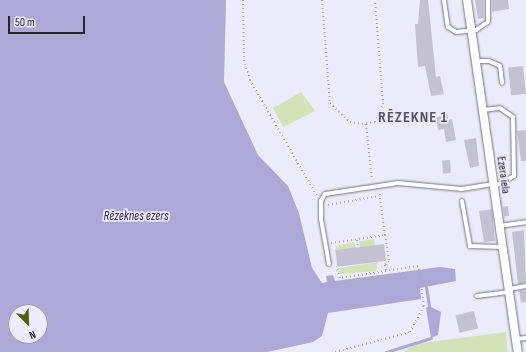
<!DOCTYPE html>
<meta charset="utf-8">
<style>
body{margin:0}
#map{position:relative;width:526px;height:352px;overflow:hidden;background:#ecebfb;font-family:"Sofia Sans Condensed",sans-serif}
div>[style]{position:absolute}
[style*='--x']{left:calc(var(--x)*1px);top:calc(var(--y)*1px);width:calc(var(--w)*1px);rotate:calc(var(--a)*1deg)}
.green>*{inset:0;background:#d4e2b8;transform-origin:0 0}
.water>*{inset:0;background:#aea8d7}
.stream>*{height:3px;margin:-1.5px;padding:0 1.5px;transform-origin:1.5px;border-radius:1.5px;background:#aea8d7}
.building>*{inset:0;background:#c4c2d2;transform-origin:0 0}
.path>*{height:2px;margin-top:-1px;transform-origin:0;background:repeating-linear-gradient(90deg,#aaa9b6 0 1px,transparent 0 4px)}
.roads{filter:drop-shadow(0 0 1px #747280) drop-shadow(0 0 1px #747280)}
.lane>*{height:4px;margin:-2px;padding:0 2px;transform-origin:2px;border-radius:2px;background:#fff}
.street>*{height:8px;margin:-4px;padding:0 4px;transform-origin:4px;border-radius:4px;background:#fff}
span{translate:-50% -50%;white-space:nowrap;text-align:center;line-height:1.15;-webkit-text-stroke:3.5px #ecebfb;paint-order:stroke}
.street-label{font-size:12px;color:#25242a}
.water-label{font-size:13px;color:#34265f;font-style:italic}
.district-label{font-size:16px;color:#565462;font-weight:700;letter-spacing:1px}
.north{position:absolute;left:8px;top:304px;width:40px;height:40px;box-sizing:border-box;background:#ecebfb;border:1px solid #9c9ba7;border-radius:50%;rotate:157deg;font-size:11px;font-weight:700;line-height:16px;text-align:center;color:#25242a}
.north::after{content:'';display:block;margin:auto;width:14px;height:18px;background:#4c6008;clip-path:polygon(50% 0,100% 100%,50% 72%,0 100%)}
.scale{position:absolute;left:8px;top:16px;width:77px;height:18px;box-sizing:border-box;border:2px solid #25242a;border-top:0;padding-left:5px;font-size:12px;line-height:14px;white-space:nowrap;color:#25242a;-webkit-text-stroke:3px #ecebfb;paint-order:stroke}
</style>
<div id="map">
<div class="green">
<div style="clip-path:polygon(301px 92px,315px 111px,283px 127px,273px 108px)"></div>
<div style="left:374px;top:239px;width:6px;height:15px;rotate:81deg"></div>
<div style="clip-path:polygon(354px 242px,356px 248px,335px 251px,336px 246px)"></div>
<div style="clip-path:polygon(378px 262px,376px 271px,339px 274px,338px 268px)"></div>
<div style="clip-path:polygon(506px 332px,508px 352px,404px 352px,414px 344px)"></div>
</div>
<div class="water">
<div style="clip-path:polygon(evenodd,0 0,226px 0,224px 82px,258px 155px,288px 186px,299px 213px,312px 268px,322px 283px,327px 282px,326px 276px,333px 275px,335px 281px,440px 267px,455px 269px,456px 281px,420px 288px,421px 299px,328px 313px,322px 336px,313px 342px,267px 352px,0 352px,0 0,16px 312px,40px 312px,40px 336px,16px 336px,16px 312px)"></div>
<div style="clip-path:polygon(429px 306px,441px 312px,438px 335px,431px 338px,426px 308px)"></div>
</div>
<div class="stream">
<div style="--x:426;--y:287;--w:19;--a:81"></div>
<div style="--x:386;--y:352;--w:47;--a:-17.3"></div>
</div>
<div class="building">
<div style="clip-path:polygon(420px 0,428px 0,436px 77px,440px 76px,444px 94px,431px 96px,425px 66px,418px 67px,415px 24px,418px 24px)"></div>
<div style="clip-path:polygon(475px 0,484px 0,484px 18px,478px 19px)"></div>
<div style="clip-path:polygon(492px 0,508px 0,509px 9px,492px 12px)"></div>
<div style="left:523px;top:66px;width:28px;height:15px;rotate:84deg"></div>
<div style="clip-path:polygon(448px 115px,448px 120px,452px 119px,456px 140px,446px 142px,444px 129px,438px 130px,436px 117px)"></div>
<div style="clip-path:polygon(526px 130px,526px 161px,521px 161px,517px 131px)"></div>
<div style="clip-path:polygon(476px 138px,479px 166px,470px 168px,464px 140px)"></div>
<div style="left:450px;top:160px;width:13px;height:8px;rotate:86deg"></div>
<div style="left:508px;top:206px;width:10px;height:5px;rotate:84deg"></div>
<div style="clip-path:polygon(492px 209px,495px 241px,484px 242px,479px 211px)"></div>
<div style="clip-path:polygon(524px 230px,526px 283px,518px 284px,512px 232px)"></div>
<div style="left:384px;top:244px;width:17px;height:49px;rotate:83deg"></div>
<div style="clip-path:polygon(526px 290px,526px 302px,521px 303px,519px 291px)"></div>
<div style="left:474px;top:311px;width:18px;height:19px;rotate:77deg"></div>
</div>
<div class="path">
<div style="--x:243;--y:0;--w:60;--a:89"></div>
<div style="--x:244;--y:60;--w:21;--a:73"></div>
<div style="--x:250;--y:80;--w:134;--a:60"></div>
<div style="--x:322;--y:0;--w:103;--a:85.6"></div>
<div style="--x:330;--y:103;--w:28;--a:44"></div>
<div style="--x:350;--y:122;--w:12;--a:9"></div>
<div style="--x:362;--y:124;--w:13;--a:-9"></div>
<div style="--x:375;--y:122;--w:20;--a:-66"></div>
<div style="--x:383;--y:104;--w:104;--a:-94.4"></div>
<div style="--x:366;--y:124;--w:56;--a:83.9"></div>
<div style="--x:328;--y:205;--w:52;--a:-10"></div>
<div style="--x:385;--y:235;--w:26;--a:81"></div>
<div style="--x:389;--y:261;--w:6;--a:135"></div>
<div style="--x:385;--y:265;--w:6;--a:81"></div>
<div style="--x:357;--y:240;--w:8;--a:83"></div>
<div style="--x:331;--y:243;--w:55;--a:-8.4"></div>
<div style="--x:385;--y:235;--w:43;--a:-97.9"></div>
<div style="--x:404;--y:273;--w:10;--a:79"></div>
<div style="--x:394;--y:274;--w:11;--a:85"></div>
<div style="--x:383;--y:276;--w:10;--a:79"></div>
<div style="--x:373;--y:277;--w:11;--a:85"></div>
<div style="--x:362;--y:279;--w:10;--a:79"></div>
<div style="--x:351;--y:280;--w:11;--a:80"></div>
<div style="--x:344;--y:282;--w:68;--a:-8.5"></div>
<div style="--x:335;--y:352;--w:78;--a:-14.9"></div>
<div style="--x:410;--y:332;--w:30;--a:-62"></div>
<div style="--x:424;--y:306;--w:40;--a:-98.5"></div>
<div style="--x:418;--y:266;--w:79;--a:171.3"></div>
<div style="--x:340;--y:278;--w:12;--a:-110"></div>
</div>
<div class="roads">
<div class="lane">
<div style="--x:444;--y:0;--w:27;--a:82"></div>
<div style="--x:448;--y:27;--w:9;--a:32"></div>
<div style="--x:456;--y:32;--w:20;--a:-6"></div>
<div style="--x:476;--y:30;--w:14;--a:-34"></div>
<div style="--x:488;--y:22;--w:22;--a:-90"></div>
<div style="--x:476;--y:61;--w:13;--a:0"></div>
<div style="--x:489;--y:61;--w:12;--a:24"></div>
<div style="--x:500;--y:66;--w:17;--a:83"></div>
<div style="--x:482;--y:110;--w:18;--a:-6"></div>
<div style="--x:500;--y:108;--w:16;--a:35"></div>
<div style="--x:513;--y:117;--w:59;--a:89"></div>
<div style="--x:514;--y:176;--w:24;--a:152"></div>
<div style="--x:462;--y:201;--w:46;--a:79.9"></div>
<div style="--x:470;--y:246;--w:32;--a:2"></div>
<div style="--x:499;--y:226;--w:27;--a:-8"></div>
<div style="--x:329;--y:264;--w:46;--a:-100.1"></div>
<div style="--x:321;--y:219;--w:18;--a:-90"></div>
<div style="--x:321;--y:201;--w:8;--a:-60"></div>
<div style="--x:325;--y:194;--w:74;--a:-8.6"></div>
<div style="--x:398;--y:183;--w:64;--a:5.4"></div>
<div style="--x:462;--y:189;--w:30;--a:-9"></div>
<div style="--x:509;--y:289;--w:17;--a:-10"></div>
<div style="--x:477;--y:296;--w:32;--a:-7"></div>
<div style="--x:516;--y:339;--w:10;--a:-6"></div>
</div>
<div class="street">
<div style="--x:467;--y:0;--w:356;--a:81.8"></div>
</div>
</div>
<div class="street-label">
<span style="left:503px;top:175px;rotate:82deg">Ezera iela</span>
</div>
<div class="water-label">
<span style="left:136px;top:216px">Rēzeknes ezers</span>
</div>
<div class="district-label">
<span style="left:413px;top:118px">RĒZEKNE 1</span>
</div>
<div class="north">N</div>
<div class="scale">50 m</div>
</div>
